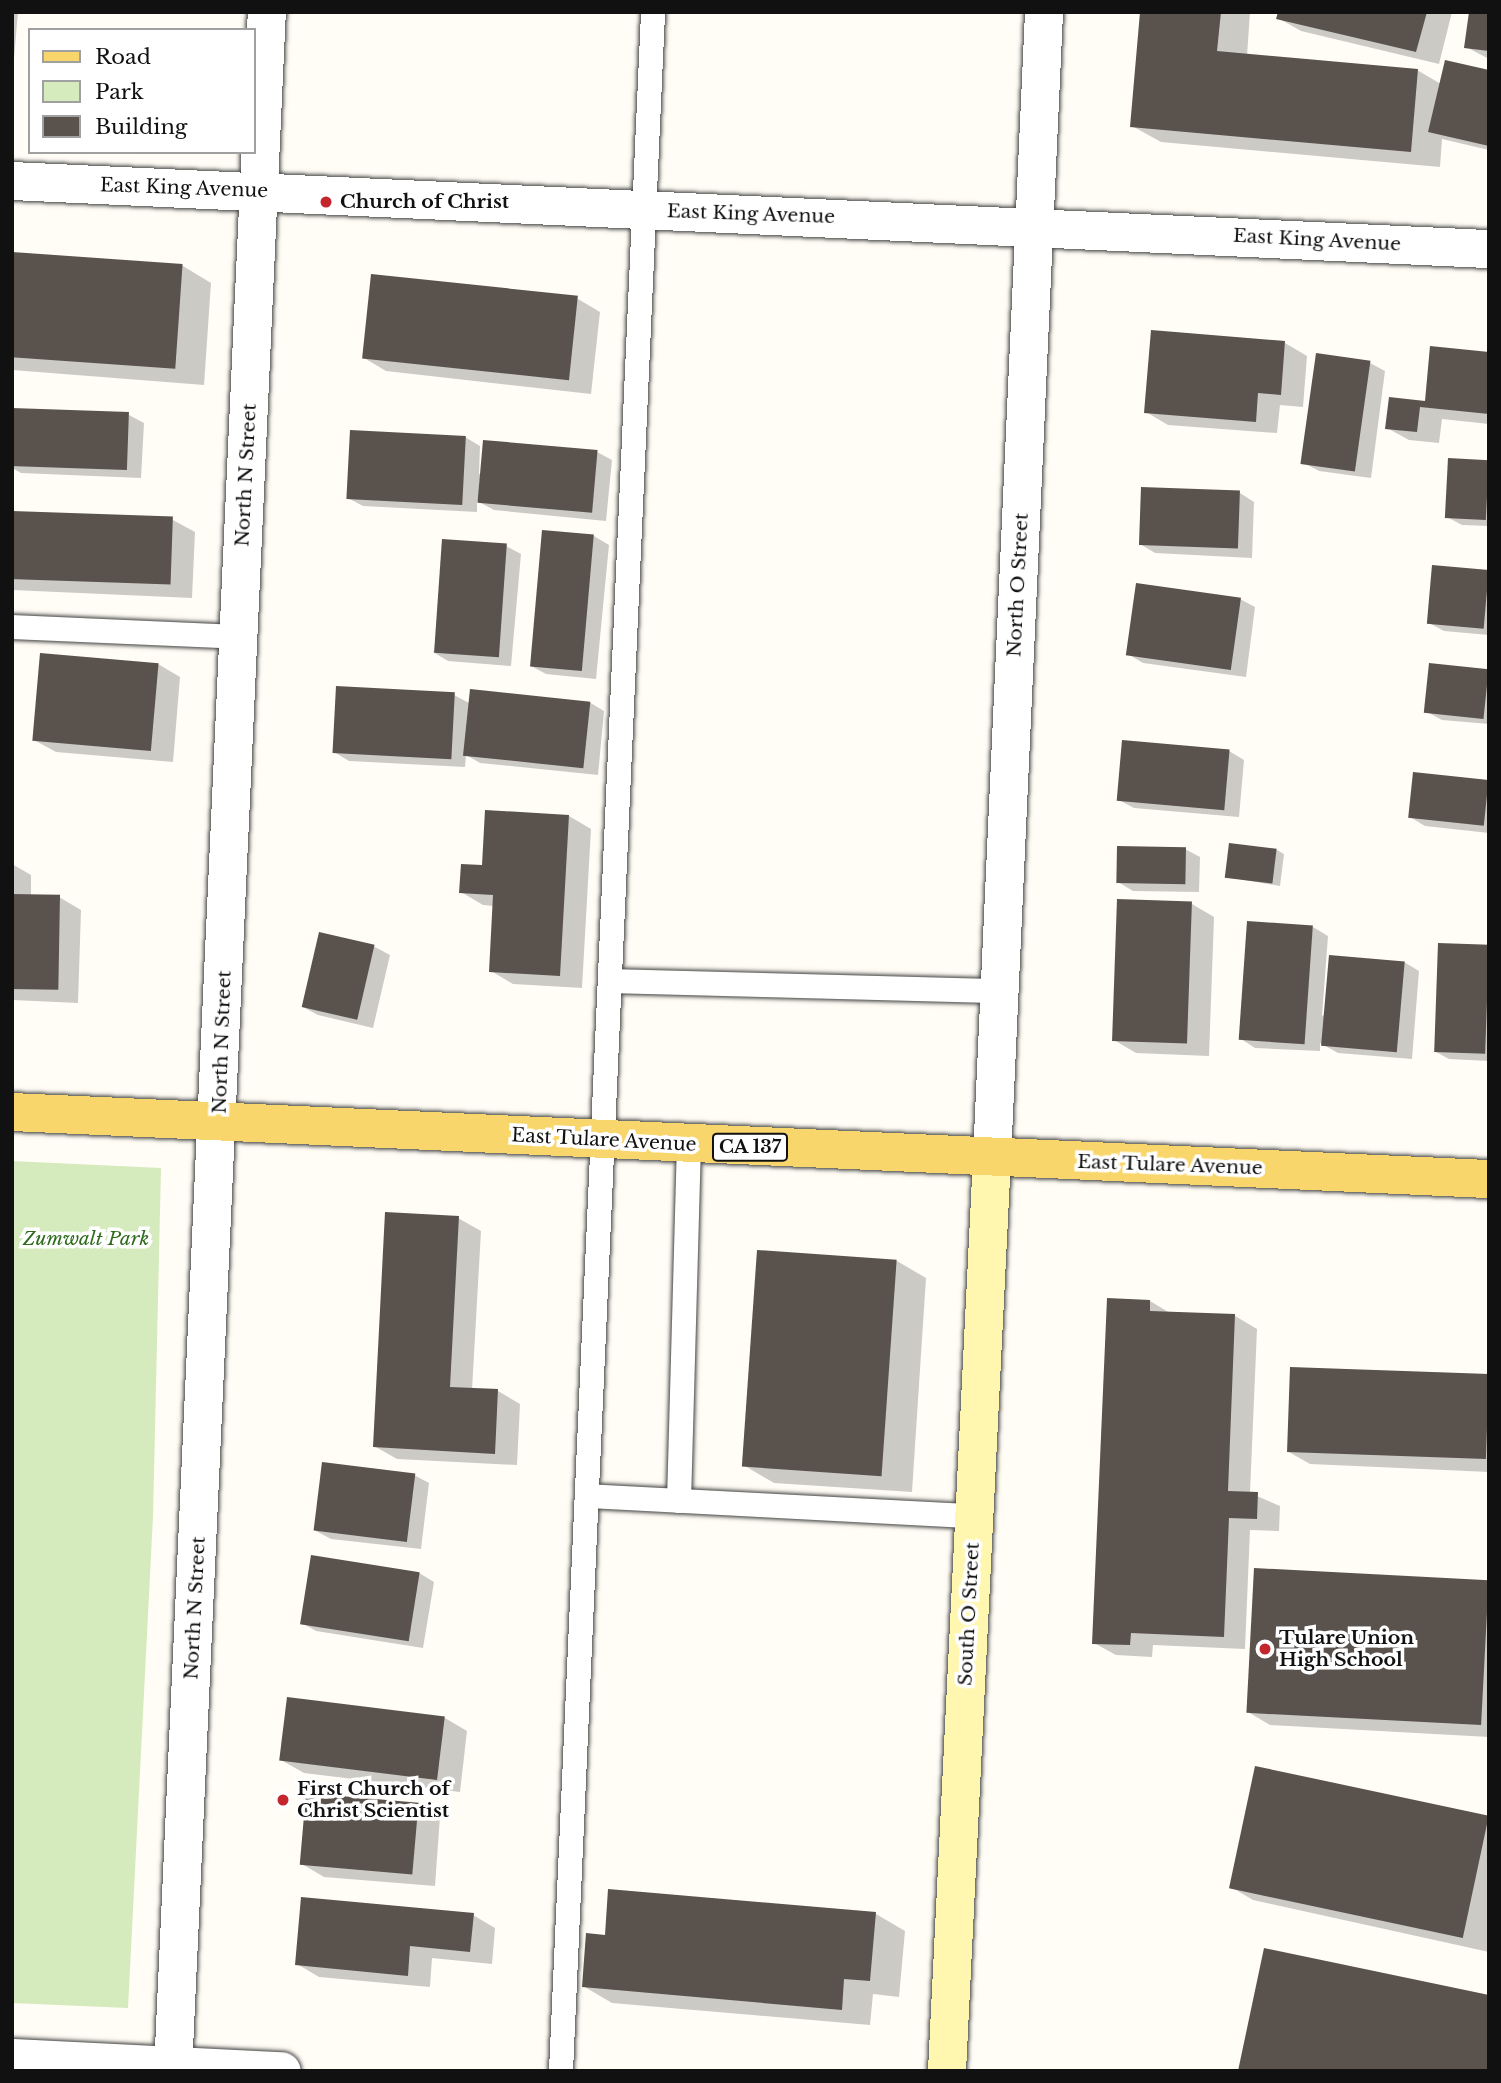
<!DOCTYPE html>
<style>
body{margin:0}
#map{position:relative;width:1501px;height:2083px;overflow:hidden;background:#fffdf5;font-family:"Libre Baskerville",serif}
div>[style]{position:absolute}
[style*='--x']{left:calc(var(--x)*1px);top:calc(var(--y)*1px);width:calc(var(--w)*1px);rotate:calc(var(--a)*1deg)}
.green>*{inset:0;background:#d5ebbd}
.shadow>*{inset:0;background:#0003}
.building>*{inset:0;background:#5a524d;transform-origin:0 0}
.roads{filter:drop-shadow(0 0 2px #444) drop-shadow(0 0 2px #444)}
.lane>*{height:24px;margin:-12px;padding:0 12px;transform-origin:12px;border-radius:12px;background:#fff}
.street>*{height:38px;margin:-19px;padding:0 19px;transform-origin:19px;border-radius:19px;background:#fff}
.secondary>*{height:38px;margin:-19px;padding:0 19px;transform-origin:19px;border-radius:19px;background:#fff6b0}
.primary>*{height:38px;margin:-19px;padding:0 19px;transform-origin:19px;border-radius:19px;background:#f9d66b}
.dots>*{width:19px;height:19px;translate:-50% -50%;box-sizing:border-box;border:4px solid #fff;border-radius:50%}
span{translate:-50% -50%;white-space:nowrap;text-align:center;line-height:1.15;-webkit-text-stroke:7px #fff;paint-order:stroke}
.shield-label span{padding:2px 5px;background:#fff;border:2px solid;border-radius:5px;-webkit-text-stroke-width:0}
.shield-label{font-size:18px;color:#111;font-weight:700}
.street-label{font-size:19px;color:#111}
.poi-label{font-size:19px;color:#111;font-weight:700}
.left{translate:0 -50%;text-align:left}
.park-label{font-size:19px;color:#2f6b1f;font-style:italic}
.frame{position:absolute;inset:0;border:14px solid #111;pointer-events:none}
.legend{position:absolute;left:28px;top:28px;width:228px;height:126px;box-sizing:border-box;background:#fff;border:2px solid #a0a0a0;margin:0;padding:9px 12px;list-style:none;font-size:21px;color:#111}
.legend li{display:flex;align-items:center;gap:14px;height:35px}
.legend b{width:35px;border:2px solid #a0a0a0}
</style>
<div id="map">
<div class="green">
<div style="clip-path:polygon(12px 1161px,161px 1168px,153px 1516px,128px 2008px,12px 2003px)"></div>
</div>
<div class="shadow">
<div style="clip-path:polygon(12px 12px,18px 12px,12px 82px)"></div>
<div style="clip-path:polygon(1142px 12px,1250px 12px,1247px 56px,1417px 70px,1441px 84px,1489px 72px,1489px 150px,1442px 139px,1440px 167px,1161px 142px,1132px 126px)"></div>
<div style="clip-path:polygon(1280px 12px,1452px 12px,1439px 64px,1301px 31px,1278px 18px)"></div>
<div style="clip-path:polygon(1489px 12px,1489px 59px,1466px 47px)"></div>
<div style="clip-path:polygon(12px 253px,183px 266px,211px 283px,204px 385px,12px 370px)"></div>
<div style="clip-path:polygon(578px 299px,600px 312px,591px 394px,386px 371px,364px 358px)"></div>
<div style="clip-path:polygon(1285px 343px,1307px 356px,1303px 407px,1280px 405px,1277px 433px,1168px 425px,1146px 412px)"></div>
<div style="clip-path:polygon(1489px 354px,1489px 424px,1442px 419px,1439px 443px,1409px 440px,1387px 428px)"></div>
<div style="clip-path:polygon(1318px 355px,1370px 363px,1385px 371px,1371px 478px,1319px 471px,1304px 463px)"></div>
<div style="clip-path:polygon(12px 410px,129px 415px,144px 423px,141px 478px,21px 473px,12px 468px)"></div>
<div style="clip-path:polygon(465px 437px,480px 446px,479px 474px,597px 452px,612px 460px,606px 521px,494px 510px,477px 501px,477px 512px,363px 506px,348px 498px)"></div>
<div style="clip-path:polygon(1489px 462px,1489px 526px,1462px 525px,1447px 517px)"></div>
<div style="clip-path:polygon(1240px 493px,1254px 502px,1252px 558px,1155px 553px,1140px 544px)"></div>
<div style="clip-path:polygon(12px 512px,173px 520px,195px 532px,192px 598px,12px 590px)"></div>
<div style="clip-path:polygon(543px 532px,594px 536px,609px 545px,596px 679px,546px 674px,531px 666px)"></div>
<div style="clip-path:polygon(506px 546px,521px 554px,511px 666px,448px 661px,433px 652px)"></div>
<div style="clip-path:polygon(1489px 572px,1489px 635px,1444px 631px,1429px 623px)"></div>
<div style="clip-path:polygon(1240px 599px,1255px 607px,1246px 677px,1143px 663px,1128px 654px)"></div>
<div style="clip-path:polygon(158px 664px,180px 677px,173px 762px,56px 752px,34px 740px)"></div>
<div style="clip-path:polygon(1489px 670px,1489px 724px,1442px 720px,1427px 712px)"></div>
<div style="clip-path:polygon(454px 695px,471px 704px,589px 702px,604px 711px,598px 775px,480px 763px,466px 755px,465px 767px,349px 761px,334px 752px)"></div>
<div style="clip-path:polygon(1229px 751px,1244px 760px,1239px 817px,1134px 808px,1119px 800px)"></div>
<div style="clip-path:polygon(1489px 782px,1489px 833px,1425px 826px,1410px 817px)"></div>
<div style="clip-path:polygon(569px 816px,591px 829px,582px 988px,513px 984px,491px 971px,494px 906px,483px 905px,461px 892px,484px 867px)"></div>
<div style="clip-path:polygon(1185px 849px,1200px 857px,1199px 892px,1133px 891px,1118px 882px)"></div>
<div style="clip-path:polygon(1277px 850px,1284px 854px,1280px 886px,1227px 877px)"></div>
<div style="clip-path:polygon(12px 864px,31px 875px,31px 896px,59px 897px,81px 910px,78px 1003px,12px 1000px)"></div>
<div style="clip-path:polygon(1192px 904px,1214px 917px,1209px 1056px,1136px 1053px,1114px 1040px)"></div>
<div style="clip-path:polygon(1313px 927px,1328px 936px,1322px 1016px,1404px 962px,1419px 971px,1412px 1059px,1338px 1053px,1320px 1043px,1320px 1051px,1255px 1048px,1241px 1039px)"></div>
<div style="clip-path:polygon(320px 934px,375px 947px,390px 955px,373px 1028px,318px 1015px,303px 1007px)"></div>
<div style="clip-path:polygon(1489px 947px,1489px 1061px,1449px 1059px,1434px 1051px)"></div>
<div style="clip-path:polygon(458px 1218px,481px 1231px,472px 1390px,498px 1391px,520px 1404px,517px 1465px,397px 1459px,374px 1446px)"></div>
<div style="clip-path:polygon(897px 1261px,926px 1278px,912px 1492px,774px 1483px,745px 1466px)"></div>
<div style="clip-path:polygon(1150px 1301px,1170px 1313px,1235px 1316px,1257px 1329px,1250px 1493px,1280px 1506px,1279px 1531px,1250px 1530px,1245px 1649px,1153px 1645px,1152px 1657px,1116px 1655px,1094px 1643px)"></div>
<div style="clip-path:polygon(1489px 1377px,1489px 1472px,1310px 1464px,1287px 1451px)"></div>
<div style="clip-path:polygon(414px 1475px,429px 1483px,421px 1549px,331px 1539px,316px 1531px)"></div>
<div style="clip-path:polygon(419px 1573px,434px 1582px,423px 1648px,316px 1631px,302px 1623px)"></div>
<div style="clip-path:polygon(1489px 1582px,1489px 1737px,1270px 1725px,1248px 1712px)"></div>
<div style="clip-path:polygon(445px 1718px,467px 1731px,460px 1792px,304px 1773px,281px 1760px)"></div>
<div style="clip-path:polygon(418px 1803px,440px 1816px,435px 1886px,324px 1877px,302px 1864px)"></div>
<div style="clip-path:polygon(1489px 1819px,1489px 1952px,1253px 1900px,1231px 1887px)"></div>
<div style="clip-path:polygon(876px 1914px,905px 1931px,899px 1997px,873px 1994px,870px 2025px,612px 2003px,583px 1986px,606px 1937px)"></div>
<div style="clip-path:polygon(473px 1915px,495px 1928px,492px 1964px,432px 1958px,430px 1987px,319px 1977px,297px 1964px)"></div>
</div>
<div class="building">
<div style="clip-path:polygon(1140px 12px,1221px 12px,1217px 51px,1418px 69px,1411px 152px,1130px 127px)"></div>
<div style="clip-path:polygon(1278px 12px,1427px 12px,1416px 52px,1276px 19px)"></div>
<div style="clip-path:polygon(1469px 12px,1489px 12px,1489px 51px,1464px 48px)"></div>
<div style="clip-path:polygon(1445px 60px,1489px 70px,1489px 146px,1428px 132px)"></div>
<div style="left:12px;top:252px;width:171px;height:105px;rotate:4deg"></div>
<div style="left:371px;top:274px;width:208px;height:85px;rotate:6deg"></div>
<div style="clip-path:polygon(1151px 330px,1285px 341px,1281px 395px,1258px 393px,1256px 422px,1144px 413px)"></div>
<div style="clip-path:polygon(1430px 346px,1489px 352px,1489px 414px,1420px 407px,1417px 432px,1385px 429px,1389px 397px,1425px 401px)"></div>
<div style="left:1316px;top:353px;width:55px;height:112px;rotate:8deg"></div>
<div style="left:12px;top:408px;width:117px;height:58px;rotate:2deg"></div>
<div style="left:350px;top:430px;width:116px;height:69px;rotate:3deg"></div>
<div style="left:483px;top:440px;width:115px;height:63px;rotate:5deg"></div>
<div style="left:1448px;top:458px;width:41px;height:60px;rotate:3deg"></div>
<div style="left:1141px;top:487px;width:99px;height:58px;rotate:2deg"></div>
<div style="left:12px;top:511px;width:161px;height:68px;rotate:2deg"></div>
<div style="left:542px;top:530px;width:52px;height:137px;rotate:5deg"></div>
<div style="left:442px;top:539px;width:65px;height:114px;rotate:4deg"></div>
<div style="left:1432px;top:565px;width:57px;height:59px;rotate:5deg"></div>
<div style="left:1136px;top:583px;width:106px;height:73px;rotate:8deg"></div>
<div style="left:40px;top:653px;width:119px;height:88px;rotate:5deg"></div>
<div style="left:1429px;top:663px;width:60px;height:50px;rotate:6deg"></div>
<div style="left:336px;top:686px;width:119px;height:67px;rotate:3deg"></div>
<div style="left:470px;top:689px;width:121px;height:67px;rotate:6deg"></div>
<div style="left:1122px;top:740px;width:108px;height:61px;rotate:5deg"></div>
<div style="left:1413px;top:772px;width:76px;height:46px;rotate:6deg"></div>
<div style="clip-path:polygon(485px 810px,569px 815px,560px 976px,489px 972px,493px 895px,459px 893px,461px 864px,482px 865px)"></div>
<div style="left:1229px;top:843px;width:48px;height:35px;rotate:7deg"></div>
<div style="left:1117px;top:846px;width:69px;height:37px;rotate:1deg"></div>
<div style="left:12px;top:894px;width:48px;height:95px;rotate:1deg"></div>
<div style="left:1117px;top:899px;width:75px;height:142px;rotate:2deg"></div>
<div style="left:1247px;top:921px;width:66px;height:119px;rotate:4deg"></div>
<div style="left:319px;top:932px;width:57px;height:77px;rotate:13deg"></div>
<div style="left:1438px;top:943px;width:51px;height:109px;rotate:2deg"></div>
<div style="left:1329px;top:955px;width:76px;height:91px;rotate:5deg"></div>
<div style="clip-path:polygon(385px 1212px,459px 1216px,450px 1387px,498px 1389px,495px 1454px,373px 1447px)"></div>
<div style="left:757px;top:1250px;width:140px;height:217px;rotate:4deg"></div>
<div style="clip-path:polygon(1107px 1298px,1150px 1300px,1150px 1311px,1235px 1314px,1228px 1491px,1258px 1492px,1257px 1519px,1229px 1518px,1224px 1637px,1131px 1633px,1130px 1645px,1092px 1644px)"></div>
<div style="left:1290px;top:1367px;width:199px;height:85px;rotate:2deg"></div>
<div style="left:322px;top:1462px;width:94px;height:69px;rotate:7deg"></div>
<div style="left:311px;top:1555px;width:110px;height:70px;rotate:9deg"></div>
<div style="left:1254px;top:1568px;width:235px;height:145px;rotate:3deg"></div>
<div style="left:287px;top:1697px;width:159px;height:64px;rotate:7deg"></div>
<div style="left:1255px;top:1766px;width:239px;height:125px;rotate:12deg"></div>
<div style="left:306px;top:1793px;width:113px;height:72px;rotate:5deg"></div>
<div style="clip-path:polygon(608px 1889px,876px 1912px,870px 1981px,844px 1979px,842px 2010px,582px 1987px,586px 1933px,605px 1935px)"></div>
<div style="clip-path:polygon(301px 1897px,474px 1913px,470px 1952px,410px 1946px,408px 1976px,295px 1965px)"></div>
<div style="clip-path:polygon(1264px 1948px,1489px 1995px,1489px 2071px,1238px 2071px)"></div>
</div>
<div class="roads">
<div class="lane">
<div style="--x:12;--y:627;--w:226;--a:2.5"></div>
<div style="--x:611;--y:981;--w:389;--a:1.5"></div>
<div style="--x:587;--y:1496;--w:388;--a:3"></div>
<div style="--x:679;--y:1501;--w:356;--a:-88.4"></div>
<div style="--x:561;--y:2071;--w:2061;--a:-87.44"></div>
</div>
<div class="street">
<div style="--x:12;--y:181;--w:1479;--a:2.64"></div>
<div style="--x:992;--y:1158;--w:1147;--a:-87.4"></div>
<div style="--x:12;--y:2058;--w:270;--a:2.8"></div>
<div style="--x:173;--y:2071;--w:2061;--a:-87.39"></div>
</div>
<div class="secondary">
<div style="--x:947;--y:2071;--w:914;--a:-87.18"></div>
</div>
<div class="primary">
<div style="--x:12;--y:1112;--w:1479;--a:2.6"></div>
</div>
</div>
<div class="dots">
<div style="left:326px;top:202px;background:#c4262e"></div>
<div style="left:1265px;top:1649px;background:#c4262e"></div>
<div style="left:283px;top:1800px;background:#c4262e"></div>
</div>
<div class="shield-label">
<span style="left:750px;top:1147px">CA 137</span>
</div>
<div class="street-label">
<span style="left:184px;top:188px;rotate:2deg">East King Avenue</span>
<span style="left:751px;top:214px;rotate:2deg">East King Avenue</span>
<span style="left:1317px;top:240px;rotate:3deg">East King Avenue</span>
<span style="left:246px;top:475px;rotate:-87deg">North N Street</span>
<span style="left:1018px;top:585px;rotate:-87deg">North O Street</span>
<span style="left:222px;top:1042px;rotate:-88deg">North N Street</span>
<span style="left:604px;top:1140px;rotate:3deg">East Tulare Avenue</span>
<span style="left:1170px;top:1165px;rotate:2deg">East Tulare Avenue</span>
<span style="left:195px;top:1608px;rotate:-87deg">North N Street</span>
<span style="left:969px;top:1614px;rotate:-87deg">South O Street</span>
</div>
<div class="poi-label">
<span class="left" style="left:340px;top:202px">Church of Christ</span>
<span class="left" style="left:1279px;top:1649px">Tulare Union<br>High School</span>
<span class="left" style="left:297px;top:1800px">First Church of<br>Christ Scientist</span>
</div>
<div class="park-label">
<span style="left:86px;top:1239px">Zumwalt Park</span>
</div>
<div class="frame"></div>
<ul class="legend">
<li><b style="height:9px;background:#f9d66b"></b>Road</li>
<li><b style="height:19px;background:#d5ebbd"></b>Park</li>
<li><b style="height:19px;background:#5a524d"></b>Building</li>
</ul>
</div>
